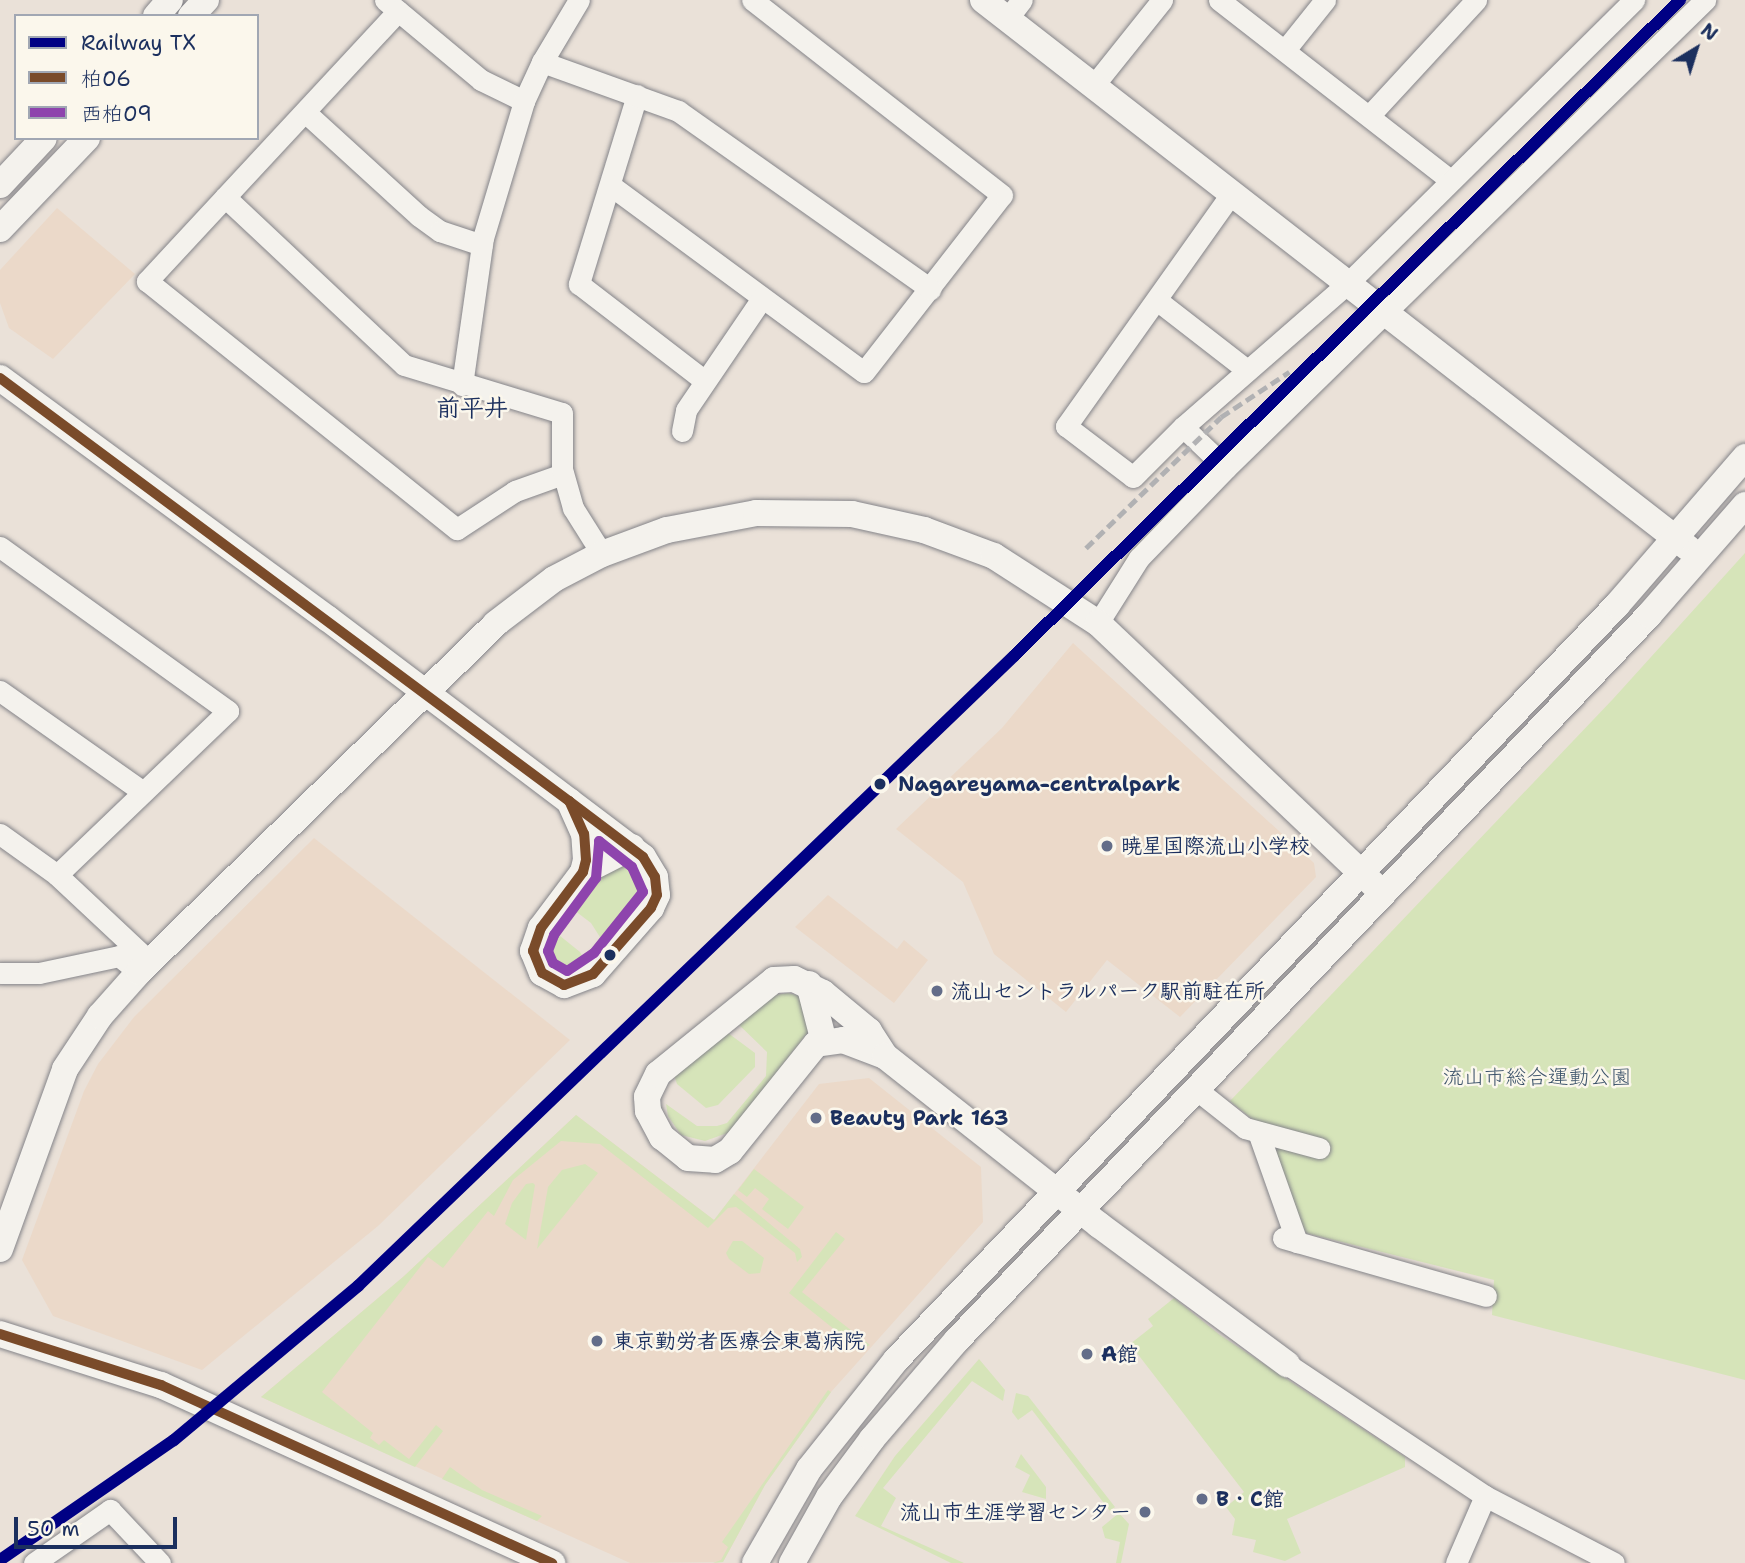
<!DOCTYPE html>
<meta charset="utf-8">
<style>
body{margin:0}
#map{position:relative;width:1745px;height:1563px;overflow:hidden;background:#eae1d8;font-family:"Shantell Sans","Klee One",sans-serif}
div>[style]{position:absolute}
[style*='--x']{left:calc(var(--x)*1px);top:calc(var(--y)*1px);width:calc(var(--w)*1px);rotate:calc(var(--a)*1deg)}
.built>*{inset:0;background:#ebd9c9}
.green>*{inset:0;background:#d6e4b9}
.roads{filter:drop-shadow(0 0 2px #848489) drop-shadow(0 0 2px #848489)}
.minor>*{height:21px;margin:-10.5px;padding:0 10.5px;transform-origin:10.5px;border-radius:10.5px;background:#f4f2ed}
.tertiary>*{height:26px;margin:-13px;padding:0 13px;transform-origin:13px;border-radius:13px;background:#f4f2ed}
.rail>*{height:5px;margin-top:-2.5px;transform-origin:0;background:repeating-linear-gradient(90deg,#b1b1b3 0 10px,transparent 0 15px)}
.bus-1>*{height:10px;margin:-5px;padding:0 5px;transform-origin:5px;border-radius:5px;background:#7a4b2a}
.bus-2>*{height:10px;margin:-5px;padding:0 5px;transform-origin:5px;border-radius:5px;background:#8e44ad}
.rail-1>*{height:12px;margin:-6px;padding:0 6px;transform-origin:6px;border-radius:6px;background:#000084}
.dots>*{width:19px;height:19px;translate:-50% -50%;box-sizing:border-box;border:4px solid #fbf7ec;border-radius:50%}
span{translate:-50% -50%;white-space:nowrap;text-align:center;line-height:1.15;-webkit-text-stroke:5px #fbf7ec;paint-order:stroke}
.stop-label{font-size:21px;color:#1b2f5e;font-weight:700}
.left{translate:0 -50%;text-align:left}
.poi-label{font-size:21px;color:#1b2f5e;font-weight:700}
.right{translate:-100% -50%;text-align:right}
.park-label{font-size:21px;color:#3d546b}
.quarter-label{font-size:24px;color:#1b2f5e;font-weight:700}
.legend{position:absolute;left:14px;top:14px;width:245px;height:126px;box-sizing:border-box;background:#fbf7ec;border:2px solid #a1a7b3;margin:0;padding:9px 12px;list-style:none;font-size:21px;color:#1b2f5e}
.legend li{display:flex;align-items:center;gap:14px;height:35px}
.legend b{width:35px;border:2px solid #a1a7b3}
.north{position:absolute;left:1661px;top:14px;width:70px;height:70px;-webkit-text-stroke:5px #fbf7ec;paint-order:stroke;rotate:38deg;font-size:19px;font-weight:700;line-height:28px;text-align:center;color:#1b2f5e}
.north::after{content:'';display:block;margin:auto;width:24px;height:32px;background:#1b2f5e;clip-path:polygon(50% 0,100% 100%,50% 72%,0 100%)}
.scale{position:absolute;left:14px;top:1517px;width:163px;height:32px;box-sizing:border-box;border:4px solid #1b2f5e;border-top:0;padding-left:9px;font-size:21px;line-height:24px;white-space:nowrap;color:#1b2f5e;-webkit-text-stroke:5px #fbf7ec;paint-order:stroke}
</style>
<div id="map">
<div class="built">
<div style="clip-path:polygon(57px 208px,135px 274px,53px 359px,9px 328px,0 303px,0 270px)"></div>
<div style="clip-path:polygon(1073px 643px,1314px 863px,1316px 877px,1180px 1017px,1107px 960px,1066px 1012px,994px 954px,963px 882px,896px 829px,1002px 728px)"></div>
<div style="clip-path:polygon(314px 838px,570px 1040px,378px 1226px,202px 1370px,53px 1316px,22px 1260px,84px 1091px,98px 1064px,134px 1017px)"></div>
<div style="clip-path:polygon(828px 895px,897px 949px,904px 940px,928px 960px,894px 1003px,795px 927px)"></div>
<div style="clip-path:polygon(869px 1078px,981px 1167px,983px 1222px,831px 1392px,765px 1485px,723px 1562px,630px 1563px,261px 1397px,403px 1277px,576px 1115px,714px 1220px,819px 1084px)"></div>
</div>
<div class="green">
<div style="clip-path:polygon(1745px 553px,1745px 1380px,1492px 1315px,1494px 1280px,1306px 1233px,1272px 1155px,1279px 1141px,1230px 1101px,1613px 699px)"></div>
<div style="clip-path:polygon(630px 859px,642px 878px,642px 889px,630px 915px,605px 945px,591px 923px,570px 907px,596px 875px)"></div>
<div style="clip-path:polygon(554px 931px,580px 952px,587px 964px,560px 970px,550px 954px)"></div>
<div style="clip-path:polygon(788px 993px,800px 996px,812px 1027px,730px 1132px,705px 1141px,681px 1135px,668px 1116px,666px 1104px,697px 1126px,717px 1126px,727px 1123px,766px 1076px,767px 1052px,735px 1021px,775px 995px)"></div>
<div style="clip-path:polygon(728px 1033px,755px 1053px,755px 1067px,718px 1105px,706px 1108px,677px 1084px,674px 1075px)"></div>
<div style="clip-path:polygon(576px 1115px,714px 1220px,734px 1194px,800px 1249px,802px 1257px,797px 1262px,795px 1253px,736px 1207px,728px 1208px,708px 1228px,600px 1144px,561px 1141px,513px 1180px,494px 1216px,488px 1211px,443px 1268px,428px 1257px,322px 1392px,373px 1433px,370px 1438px,379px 1445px,384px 1440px,409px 1459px,436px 1425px,443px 1431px,415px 1467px,261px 1397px,403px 1277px)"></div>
<div style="clip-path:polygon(585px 1164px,598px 1173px,537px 1249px,548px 1187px,562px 1170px)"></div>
<div style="clip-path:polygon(754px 1169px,804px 1207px,788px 1229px,762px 1209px,769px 1199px,755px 1188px,747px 1197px,738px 1190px)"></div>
<div style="clip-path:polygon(533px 1183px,535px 1185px,526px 1240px,505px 1224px,512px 1203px,526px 1184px)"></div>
<div style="clip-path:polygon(836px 1232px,845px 1239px,802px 1292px,870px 1345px,860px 1350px,789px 1293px)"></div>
<div style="clip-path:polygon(733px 1241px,742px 1241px,764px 1258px,760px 1273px,749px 1274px,729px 1259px,726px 1253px)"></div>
<div style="clip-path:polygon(1174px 1298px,1220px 1335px,1405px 1457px,1405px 1467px,1287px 1519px,1301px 1553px,1285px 1561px,1253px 1552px,1256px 1540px,1232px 1535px,1235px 1519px,1226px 1507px,1244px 1492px,1130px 1344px,1153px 1326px,1148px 1319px)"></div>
<div style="clip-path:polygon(979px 1359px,1005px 1390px,1003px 1401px,972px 1381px,883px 1488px,896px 1498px,881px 1526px,964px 1563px,951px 1563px,855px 1516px,895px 1456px)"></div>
<div style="clip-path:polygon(828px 1390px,831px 1392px,765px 1485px,723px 1562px,713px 1563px,721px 1560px,728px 1547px,722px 1542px)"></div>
<div style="clip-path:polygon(1016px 1393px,1028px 1396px,1115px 1507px,1110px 1511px,1032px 1410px,1018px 1420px,1012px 1412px)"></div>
<div style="clip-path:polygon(1021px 1454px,1046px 1487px,1046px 1499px,1022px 1492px,1030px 1475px,1015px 1467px)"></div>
<div style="clip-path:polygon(450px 1467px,482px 1490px,542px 1516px,537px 1521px,442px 1479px)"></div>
<div style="clip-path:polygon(1119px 1513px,1129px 1524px,1121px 1563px,1116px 1563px,1120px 1542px,1105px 1538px,1102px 1527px)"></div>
</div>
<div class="roads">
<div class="minor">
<div style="--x:385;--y:0;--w:125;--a:39.8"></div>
<div style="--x:481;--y:80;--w:48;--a:26"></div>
<div style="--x:1219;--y:0;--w:293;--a:37.9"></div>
<div style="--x:398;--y:11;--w:369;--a:132.9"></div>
<div style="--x:147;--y:281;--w:397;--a:38.7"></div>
<div style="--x:457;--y:529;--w:69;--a:-33.2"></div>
<div style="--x:515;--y:491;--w:51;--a:-19.5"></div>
<div style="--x:1007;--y:19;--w:24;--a:-52"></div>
<div style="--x:1285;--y:50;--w:64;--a:-51.3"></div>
<div style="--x:542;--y:62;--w:72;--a:-59.2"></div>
<div style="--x:1094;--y:85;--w:109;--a:-51.3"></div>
<div style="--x:637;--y:95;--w:198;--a:107.1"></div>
<div style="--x:579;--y:284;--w:159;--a:37.6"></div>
<div style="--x:305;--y:112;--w:154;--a:42.4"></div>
<div style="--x:419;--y:216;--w:26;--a:36"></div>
<div style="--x:440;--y:231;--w:44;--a:18.4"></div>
<div style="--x:1369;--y:116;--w:158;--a:-47.3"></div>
<div style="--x:610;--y:185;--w:315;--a:36.4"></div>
<div style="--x:864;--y:372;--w:224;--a:-52.1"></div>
<div style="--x:1002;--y:195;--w:317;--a:-142"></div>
<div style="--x:1231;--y:194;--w:285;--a:125.4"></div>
<div style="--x:1066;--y:426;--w:84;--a:37.3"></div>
<div style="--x:1133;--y:477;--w:71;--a:-45"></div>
<div style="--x:1183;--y:427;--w:218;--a:-41.1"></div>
<div style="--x:1347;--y:284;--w:404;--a:-44.7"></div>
<div style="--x:225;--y:197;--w:245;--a:43.2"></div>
<div style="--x:404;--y:365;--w:165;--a:16.9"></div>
<div style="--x:562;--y:413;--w:56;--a:90"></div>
<div style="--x:562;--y:469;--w:41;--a:74.2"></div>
<div style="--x:573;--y:508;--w:54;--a:57.8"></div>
<div style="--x:1158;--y:301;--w:113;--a:37.8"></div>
<div style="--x:462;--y:385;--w:148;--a:-81.9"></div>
<div style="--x:483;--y:238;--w:143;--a:-73.3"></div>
<div style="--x:524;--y:101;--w:43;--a:-65.2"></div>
<div style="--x:542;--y:62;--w:145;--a:19.8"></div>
<div style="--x:678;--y:111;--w:309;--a:35.2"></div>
<div style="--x:1183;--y:427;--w:59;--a:43.6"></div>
<div style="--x:682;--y:431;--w:21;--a:-79"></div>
<div style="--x:686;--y:410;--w:135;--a:-55.8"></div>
<div style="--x:0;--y:547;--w:281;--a:35.7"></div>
<div style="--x:228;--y:711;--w:237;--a:136.2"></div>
<div style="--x:1098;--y:623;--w:77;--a:-57.8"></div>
<div style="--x:1139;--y:558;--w:125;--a:-46"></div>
<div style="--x:1226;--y:468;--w:670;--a:-44.33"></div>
<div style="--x:0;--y:691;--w:175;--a:35.2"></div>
<div style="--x:0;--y:834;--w:70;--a:35.7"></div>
<div style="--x:57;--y:875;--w:126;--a:43.1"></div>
<div style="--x:0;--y:973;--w:39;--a:0"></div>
<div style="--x:39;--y:973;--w:82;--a:-12"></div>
<div style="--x:119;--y:956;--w:26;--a:39"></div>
<div style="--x:1197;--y:1090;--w:61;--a:38.4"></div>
<div style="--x:1245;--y:1128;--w:77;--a:15.1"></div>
<div style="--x:1258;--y:1132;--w:117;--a:70.5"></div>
<div style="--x:1283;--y:1238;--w:211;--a:15.9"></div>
<div style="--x:1287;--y:1364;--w:238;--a:33.7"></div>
<div style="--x:1485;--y:1496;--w:145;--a:27.4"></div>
<div style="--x:34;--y:1563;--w:93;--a:-34.9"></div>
<div style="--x:110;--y:1510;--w:73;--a:46.7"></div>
<div style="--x:1456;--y:1563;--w:73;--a:-66.6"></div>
</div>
<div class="tertiary">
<div style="--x:983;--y:0;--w:893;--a:37.86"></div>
<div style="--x:156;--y:16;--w:21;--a:-49"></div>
<div style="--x:191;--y:16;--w:22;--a:-47"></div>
<div style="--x:0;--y:185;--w:64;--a:-46.9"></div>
<div style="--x:0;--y:229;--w:126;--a:-46.3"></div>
<div style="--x:0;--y:378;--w:406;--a:36.3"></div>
<div style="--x:327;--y:618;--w:396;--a:37.1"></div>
<div style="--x:643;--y:857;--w:23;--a:59"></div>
<div style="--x:655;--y:877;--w:18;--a:84"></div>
<div style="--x:657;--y:895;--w:14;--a:115"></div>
<div style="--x:651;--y:908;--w:88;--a:131.3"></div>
<div style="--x:593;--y:974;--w:31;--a:159"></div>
<div style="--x:564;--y:985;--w:25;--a:-151"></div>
<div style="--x:542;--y:973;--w:24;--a:-112"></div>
<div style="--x:533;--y:951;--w:24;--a:-71"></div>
<div style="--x:541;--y:928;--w:70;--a:-53.1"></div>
<div style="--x:583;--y:872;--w:12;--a:-76"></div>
<div style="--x:586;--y:860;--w:26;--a:-94"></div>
<div style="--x:584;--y:834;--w:36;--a:-114"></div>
<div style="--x:583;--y:872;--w:55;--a:-27"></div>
<div style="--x:809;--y:984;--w:60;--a:75.5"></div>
<div style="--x:885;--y:1056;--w:30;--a:-123"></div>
<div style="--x:869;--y:1031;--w:60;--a:-140.4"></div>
<div style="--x:823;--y:993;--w:32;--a:-154"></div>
<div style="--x:794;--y:979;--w:20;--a:177"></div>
<div style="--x:774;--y:980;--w:149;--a:141"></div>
<div style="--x:658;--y:1074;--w:25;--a:116"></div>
<div style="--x:647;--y:1097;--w:14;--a:86"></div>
<div style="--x:648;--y:1111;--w:30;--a:62"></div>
<div style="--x:662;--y:1137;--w:33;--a:39"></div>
<div style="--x:688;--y:1158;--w:27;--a:4"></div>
<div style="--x:715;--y:1160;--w:17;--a:-31"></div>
<div style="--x:730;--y:1151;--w:137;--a:-51.2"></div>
<div style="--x:816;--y:1044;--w:27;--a:-8"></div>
<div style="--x:843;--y:1040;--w:45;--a:20.9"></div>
<div style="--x:885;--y:1056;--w:273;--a:38.3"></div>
<div style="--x:1099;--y:1225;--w:234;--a:36.5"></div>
<div style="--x:0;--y:1249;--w:191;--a:-70.1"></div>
<div style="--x:65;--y:1069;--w:64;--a:-56.6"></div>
<div style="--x:100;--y:1016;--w:59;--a:-48.4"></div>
<div style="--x:139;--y:972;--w:498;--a:-44.3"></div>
<div style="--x:495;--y:624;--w:74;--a:-37.3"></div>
<div style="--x:554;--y:579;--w:54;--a:-27.5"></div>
<div style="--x:602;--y:554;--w:69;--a:-20.3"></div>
<div style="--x:667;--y:530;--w:91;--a:-10.8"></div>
<div style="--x:756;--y:513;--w:96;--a:0.6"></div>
<div style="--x:852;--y:514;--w:74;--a:12.5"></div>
<div style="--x:924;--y:530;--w:75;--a:20.4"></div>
<div style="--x:994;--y:556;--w:124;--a:32.8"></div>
<div style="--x:1098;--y:623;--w:393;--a:43.5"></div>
<div style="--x:0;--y:1334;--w:169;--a:17.6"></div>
<div style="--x:161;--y:1385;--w:430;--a:24.5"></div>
<div style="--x:755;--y:1563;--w:108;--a:-60.1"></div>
<div style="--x:809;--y:1469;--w:139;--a:-51.4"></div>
<div style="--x:896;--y:1360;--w:1044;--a:-46.32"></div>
<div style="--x:1617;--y:605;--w:196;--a:-49.1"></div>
<div style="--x:792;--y:1563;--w:76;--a:-60.7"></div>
<div style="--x:829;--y:1497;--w:72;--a:-53.4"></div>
<div style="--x:872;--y:1439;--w:130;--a:-49.4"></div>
<div style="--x:957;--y:1340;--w:1002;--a:-46.33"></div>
<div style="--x:1649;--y:615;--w:146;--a:-48.9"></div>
</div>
</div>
<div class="rail">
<div style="--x:1086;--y:548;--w:188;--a:-44.1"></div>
<div style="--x:1221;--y:417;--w:82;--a:-33.5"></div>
</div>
<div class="bus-1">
<div style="--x:0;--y:378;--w:709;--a:36.63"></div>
<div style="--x:569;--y:801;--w:93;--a:37.1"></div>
<div style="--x:643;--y:857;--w:23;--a:59"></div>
<div style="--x:655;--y:877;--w:18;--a:84"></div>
<div style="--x:657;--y:895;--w:14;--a:115"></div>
<div style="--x:651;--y:908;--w:88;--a:131.3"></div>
<div style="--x:593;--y:974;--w:31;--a:159"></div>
<div style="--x:564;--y:985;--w:25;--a:-151"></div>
<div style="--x:542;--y:973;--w:24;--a:-112"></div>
<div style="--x:533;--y:951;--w:24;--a:-71"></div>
<div style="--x:541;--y:928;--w:70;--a:-53.1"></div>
<div style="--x:583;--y:872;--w:12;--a:-76"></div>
<div style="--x:586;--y:860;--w:26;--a:-94"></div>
<div style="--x:584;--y:834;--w:36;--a:-114"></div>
<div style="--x:0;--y:1334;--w:169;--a:17.6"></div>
<div style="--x:161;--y:1385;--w:430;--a:24.5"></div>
</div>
<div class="bus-2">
<div style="--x:599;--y:841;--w:42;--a:38.2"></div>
<div style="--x:632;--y:867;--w:27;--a:66"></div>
<div style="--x:643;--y:892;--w:78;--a:128.8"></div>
<div style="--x:594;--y:953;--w:32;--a:146"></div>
<div style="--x:567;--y:971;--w:16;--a:-150"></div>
<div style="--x:553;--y:963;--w:13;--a:-113"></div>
<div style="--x:548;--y:951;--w:17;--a:-69"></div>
<div style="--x:554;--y:935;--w:71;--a:-53.6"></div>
<div style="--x:596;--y:878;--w:37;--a:-85"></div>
</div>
<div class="rail-1">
<div style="--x:0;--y:1560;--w:211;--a:-34.6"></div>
<div style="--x:174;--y:1440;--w:240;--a:-39.9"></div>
<div style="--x:358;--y:1286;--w:910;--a:-43.84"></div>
<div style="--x:1014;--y:656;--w:935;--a:-44.57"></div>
</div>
<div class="dots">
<div style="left:880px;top:784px;background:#1b2f5e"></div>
<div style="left:1107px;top:846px;background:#636d89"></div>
<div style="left:610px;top:955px;background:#1b2f5e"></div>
<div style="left:937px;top:991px;background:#636d89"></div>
<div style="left:816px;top:1118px;background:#636d89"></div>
<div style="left:597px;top:1341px;background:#636d89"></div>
<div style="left:1087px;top:1354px;background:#636d89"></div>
<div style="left:1202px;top:1499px;background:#636d89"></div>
<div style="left:1145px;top:1512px;background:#636d89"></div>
</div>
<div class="stop-label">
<span class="left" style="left:898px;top:784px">Nagareyama-centralpark</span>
</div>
<div class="poi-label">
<span class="left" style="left:1121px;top:846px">暁星国際流山小学校</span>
<span class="left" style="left:951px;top:991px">流山セントラルパーク駅前駐在所</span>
<span class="left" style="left:830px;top:1118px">Beauty Park 163</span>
<span class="left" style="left:613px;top:1341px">東京勤労者医療会東葛病院</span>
<span class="left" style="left:1101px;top:1354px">A館</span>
<span class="left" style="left:1216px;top:1499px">B・C館</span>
<span class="right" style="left:1131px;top:1512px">流山市生涯学習センター</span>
</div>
<div class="park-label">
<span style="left:1537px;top:1077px">流山市総合運動公園</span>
</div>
<div class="quarter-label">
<span style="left:472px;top:409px">前平井</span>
</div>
<ul class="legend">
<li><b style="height:9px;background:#000084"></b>Railway TX</li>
<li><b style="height:9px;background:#7a4b2a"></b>柏06</li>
<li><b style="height:9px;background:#8e44ad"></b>西柏09</li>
</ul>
<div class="north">N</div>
<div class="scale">50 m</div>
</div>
